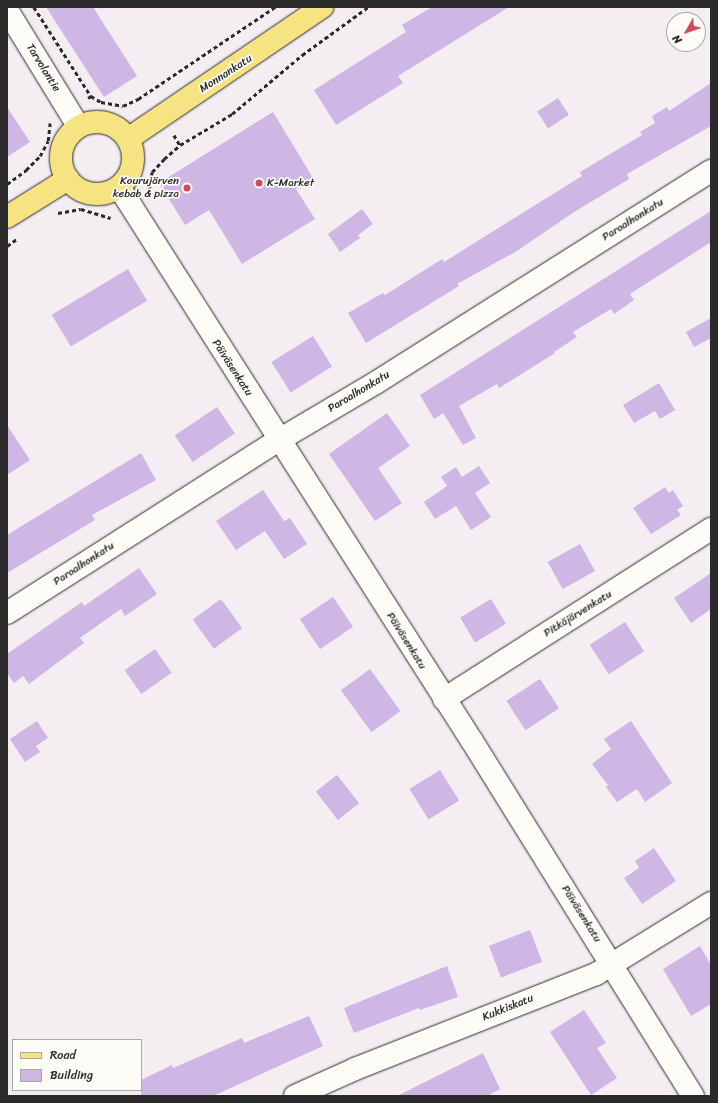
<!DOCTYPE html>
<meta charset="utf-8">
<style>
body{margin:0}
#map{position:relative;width:718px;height:1103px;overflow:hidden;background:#f4eef3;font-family:Sriracha,sans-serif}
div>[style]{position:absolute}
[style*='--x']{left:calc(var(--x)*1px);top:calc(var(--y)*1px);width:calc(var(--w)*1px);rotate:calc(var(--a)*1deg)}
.building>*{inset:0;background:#ceb6e5;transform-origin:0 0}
.path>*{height:2.5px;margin-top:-1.25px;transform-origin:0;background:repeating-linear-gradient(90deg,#2b2b2b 0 4px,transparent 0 7px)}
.roads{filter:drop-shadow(0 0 1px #2b2b2b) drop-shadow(0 0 1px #2b2b2b)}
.minor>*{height:22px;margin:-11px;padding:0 11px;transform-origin:11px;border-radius:11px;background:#fdfcf7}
.major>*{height:22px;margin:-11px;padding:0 11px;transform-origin:11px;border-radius:11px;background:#f6e381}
.major>.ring{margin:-11px;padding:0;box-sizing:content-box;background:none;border:22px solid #f6e381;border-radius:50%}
.dots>*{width:11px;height:11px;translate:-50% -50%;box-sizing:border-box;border:2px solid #fdfcf7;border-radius:50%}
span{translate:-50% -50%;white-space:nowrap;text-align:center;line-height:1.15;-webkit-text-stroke:3.5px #fdfcf7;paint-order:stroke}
.street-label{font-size:11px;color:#2b2b2b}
.poi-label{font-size:11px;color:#2b2b2b}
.right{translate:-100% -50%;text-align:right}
.left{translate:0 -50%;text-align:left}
.frame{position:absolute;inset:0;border:8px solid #2b2b2b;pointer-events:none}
.legend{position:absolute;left:12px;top:1039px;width:130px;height:52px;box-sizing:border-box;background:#fdfcf7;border:1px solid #a9a8a5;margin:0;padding:5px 7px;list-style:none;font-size:12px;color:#2b2b2b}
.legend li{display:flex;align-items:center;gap:8px;height:20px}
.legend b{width:20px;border:1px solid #a9a8a5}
.north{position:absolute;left:666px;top:12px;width:40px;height:40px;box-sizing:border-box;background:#fdfcf7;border:1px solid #a9a8a5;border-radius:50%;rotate:231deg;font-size:11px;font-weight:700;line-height:16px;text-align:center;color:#2b2b2b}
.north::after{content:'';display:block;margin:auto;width:14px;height:18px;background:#d1495b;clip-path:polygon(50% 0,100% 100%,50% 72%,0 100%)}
</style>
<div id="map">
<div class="building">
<div style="clip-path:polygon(46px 7px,93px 7px,137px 76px,104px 97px)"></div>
<div style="clip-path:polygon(432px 7px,509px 7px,398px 76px,403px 83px,336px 125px,314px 90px,406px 32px,402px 25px)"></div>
<div style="clip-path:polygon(711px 83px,711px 126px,627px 174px,629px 179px,574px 212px,517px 251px,457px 284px,459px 286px,366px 343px,348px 313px,383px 293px,385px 295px,442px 259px,444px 262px,582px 176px,580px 172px,642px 135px,640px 132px,655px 123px,652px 116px,667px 107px,669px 111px)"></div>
<div style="left:558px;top:98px;width:20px;height:25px;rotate:57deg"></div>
<div style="clip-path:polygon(7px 107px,30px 142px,7px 157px)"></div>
<div style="clip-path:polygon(273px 112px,313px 178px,296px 189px,315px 219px,242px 264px,209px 210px,185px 225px,159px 183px)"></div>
<div style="clip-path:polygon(362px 209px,373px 224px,358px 235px,360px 238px,340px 252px,328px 234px)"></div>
<div style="clip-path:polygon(711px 211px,711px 242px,630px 294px,634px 300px,614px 314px,611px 309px,573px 332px,577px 337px,554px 352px,555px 353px,499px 388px,497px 384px,459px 406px,476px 438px,463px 445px,443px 413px,434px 419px,420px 395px)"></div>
<div style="left:128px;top:269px;width:37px;height:89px;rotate:59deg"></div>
<div style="clip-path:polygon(711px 318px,711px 338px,694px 347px,686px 332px)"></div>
<div style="left:313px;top:336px;width:36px;height:49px;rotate:58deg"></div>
<div style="clip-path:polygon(659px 383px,675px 410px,660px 419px,655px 411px,634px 423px,623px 405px)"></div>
<div style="left:217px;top:407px;width:32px;height:51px;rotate:56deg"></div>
<div style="clip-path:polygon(387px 413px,410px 446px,378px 468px,402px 503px,375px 521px,329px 454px)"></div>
<div style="clip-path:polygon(7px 425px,30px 460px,7px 475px)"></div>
<div style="clip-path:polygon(141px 453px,156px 480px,92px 515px,95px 520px,7px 573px,7px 535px)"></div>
<div style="clip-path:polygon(479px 466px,490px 483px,475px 493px,491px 517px,471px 530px,456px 506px,435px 519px,424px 502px,447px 486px,441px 477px,456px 467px,462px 477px)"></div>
<div style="clip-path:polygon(665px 487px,669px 493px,673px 490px,683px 506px,677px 510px,681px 515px,651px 534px,633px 508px)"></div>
<div style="clip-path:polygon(263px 490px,284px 521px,290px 518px,307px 544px,284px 559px,265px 531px,236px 550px,216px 521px)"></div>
<div style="left:580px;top:544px;width:31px;height:37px;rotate:61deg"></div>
<div style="clip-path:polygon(139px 568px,157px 594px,125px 616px,121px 609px,80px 638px,84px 643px,29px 684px,23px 676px,14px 683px,7px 673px,7px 654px,82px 602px,84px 606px)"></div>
<div style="clip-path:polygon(711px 573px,711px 609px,691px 623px,674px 598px)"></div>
<div style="left:333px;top:597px;width:36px;height:40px;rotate:56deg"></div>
<div style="left:221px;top:599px;width:36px;height:35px;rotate:54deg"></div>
<div style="left:491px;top:599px;width:29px;height:36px;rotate:59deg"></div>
<div style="left:625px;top:622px;width:35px;height:42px;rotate:57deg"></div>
<div style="left:155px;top:649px;width:29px;height:37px;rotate:55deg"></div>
<div style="left:370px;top:669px;width:52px;height:36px;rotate:54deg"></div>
<div style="left:540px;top:679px;width:35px;height:40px;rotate:57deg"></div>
<div style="clip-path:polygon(37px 721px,48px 738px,36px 746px,40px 752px,25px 762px,10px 739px)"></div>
<div style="clip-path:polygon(631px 721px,672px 783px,645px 802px,637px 789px,617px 802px,606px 787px,608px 785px,592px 764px,611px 749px,604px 739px)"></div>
<div style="left:440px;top:770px;width:36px;height:36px;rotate:58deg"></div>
<div style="left:337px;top:775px;width:36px;height:27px;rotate:52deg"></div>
<div style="clip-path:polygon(654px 848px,676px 881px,642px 904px,624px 878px,639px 868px,635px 861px)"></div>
<div style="left:530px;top:930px;width:34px;height:44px;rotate:69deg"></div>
<div style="clip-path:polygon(700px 946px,711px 965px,711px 1004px,691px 1016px,663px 969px)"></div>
<div style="clip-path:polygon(447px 966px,458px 997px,420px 1010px,419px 1008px,354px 1033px,344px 1008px)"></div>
<div style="clip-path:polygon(584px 1010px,606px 1043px,597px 1048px,617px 1078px,591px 1095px,550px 1032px)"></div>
<div style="clip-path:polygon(309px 1016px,323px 1046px,213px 1096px,141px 1096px,141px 1080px,172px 1065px,173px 1068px,242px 1038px,244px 1043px)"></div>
<div style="clip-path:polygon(483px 1053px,500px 1089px,487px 1096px,397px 1096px)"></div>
</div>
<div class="path">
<div style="--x:34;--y:7;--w:106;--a:57.4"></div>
<div style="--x:88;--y:98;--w:4;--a:-34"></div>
<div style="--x:91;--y:96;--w:12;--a:31"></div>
<div style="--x:101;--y:102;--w:22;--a:10"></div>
<div style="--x:123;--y:106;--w:17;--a:-25"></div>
<div style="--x:138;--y:99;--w:165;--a:-33.9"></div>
<div style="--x:174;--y:135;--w:12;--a:59"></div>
<div style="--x:7;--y:184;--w:24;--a:-36"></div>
<div style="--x:26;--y:170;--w:20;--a:-45"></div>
<div style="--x:40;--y:156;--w:17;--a:-62"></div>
<div style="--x:48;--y:141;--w:18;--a:-84"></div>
<div style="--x:149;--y:190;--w:18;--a:-81"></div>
<div style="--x:152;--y:172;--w:18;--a:-47"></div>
<div style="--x:164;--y:159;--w:21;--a:-41"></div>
<div style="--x:180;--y:145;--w:61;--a:-30.8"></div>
<div style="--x:232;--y:114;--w:92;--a:-40.1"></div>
<div style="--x:302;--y:55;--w:82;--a:-36"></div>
<div style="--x:58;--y:213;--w:23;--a:-10"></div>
<div style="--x:81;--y:209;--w:31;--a:17"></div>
<div style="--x:7;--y:246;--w:14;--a:-36"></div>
</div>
<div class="roads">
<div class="minor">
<div style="--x:7;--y:10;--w:136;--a:58.5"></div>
<div style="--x:119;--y:187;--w:657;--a:57.5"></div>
<div style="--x:472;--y:741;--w:418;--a:58.1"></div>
<div style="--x:7;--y:613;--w:322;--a:-32.5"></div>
<div style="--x:279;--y:440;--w:114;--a:-30.6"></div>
<div style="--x:377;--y:382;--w:395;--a:-32.3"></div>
<div style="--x:444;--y:699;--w:317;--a:-32.5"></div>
<div style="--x:295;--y:1096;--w:66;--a:-24.2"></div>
<div style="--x:355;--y:1069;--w:259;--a:-21.5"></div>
<div style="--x:596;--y:974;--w:135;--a:-31.7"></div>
</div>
<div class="major">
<div class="ring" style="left:61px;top:122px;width:50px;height:50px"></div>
<div style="--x:128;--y:139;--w:235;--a:-34.2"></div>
<div style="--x:7;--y:217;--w:72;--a:-31.9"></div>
</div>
</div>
<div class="dots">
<div style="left:259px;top:183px;background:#d1495b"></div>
<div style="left:187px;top:188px;background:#d1495b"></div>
</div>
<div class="street-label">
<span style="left:43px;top:68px;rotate:58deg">Tarvolantie</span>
<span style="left:226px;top:74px;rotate:-33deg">Monnankatu</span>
<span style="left:633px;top:220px;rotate:-32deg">Paroalhonkatu</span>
<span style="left:232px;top:368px;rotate:57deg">Päiväsenkatu</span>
<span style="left:359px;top:392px;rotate:-31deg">Paroalhonkatu</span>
<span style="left:84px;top:564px;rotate:-33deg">Paroalhonkatu</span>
<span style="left:578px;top:614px;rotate:-32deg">Pitkäjärvenkatu</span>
<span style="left:406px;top:641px;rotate:58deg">Päiväsenkatu</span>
<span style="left:581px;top:914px;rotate:58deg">Päiväsenkatu</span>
<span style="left:508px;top:1008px;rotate:-22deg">Kukkiskatu</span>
</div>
<div class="poi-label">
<span class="right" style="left:179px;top:188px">Kourujärven<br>kebab &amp; pizza</span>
<span class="left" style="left:267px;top:183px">K-Market</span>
</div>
<div class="frame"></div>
<ul class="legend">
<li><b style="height:5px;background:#f6e381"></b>Road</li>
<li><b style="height:11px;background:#ceb6e5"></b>Building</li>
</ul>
<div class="north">N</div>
</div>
